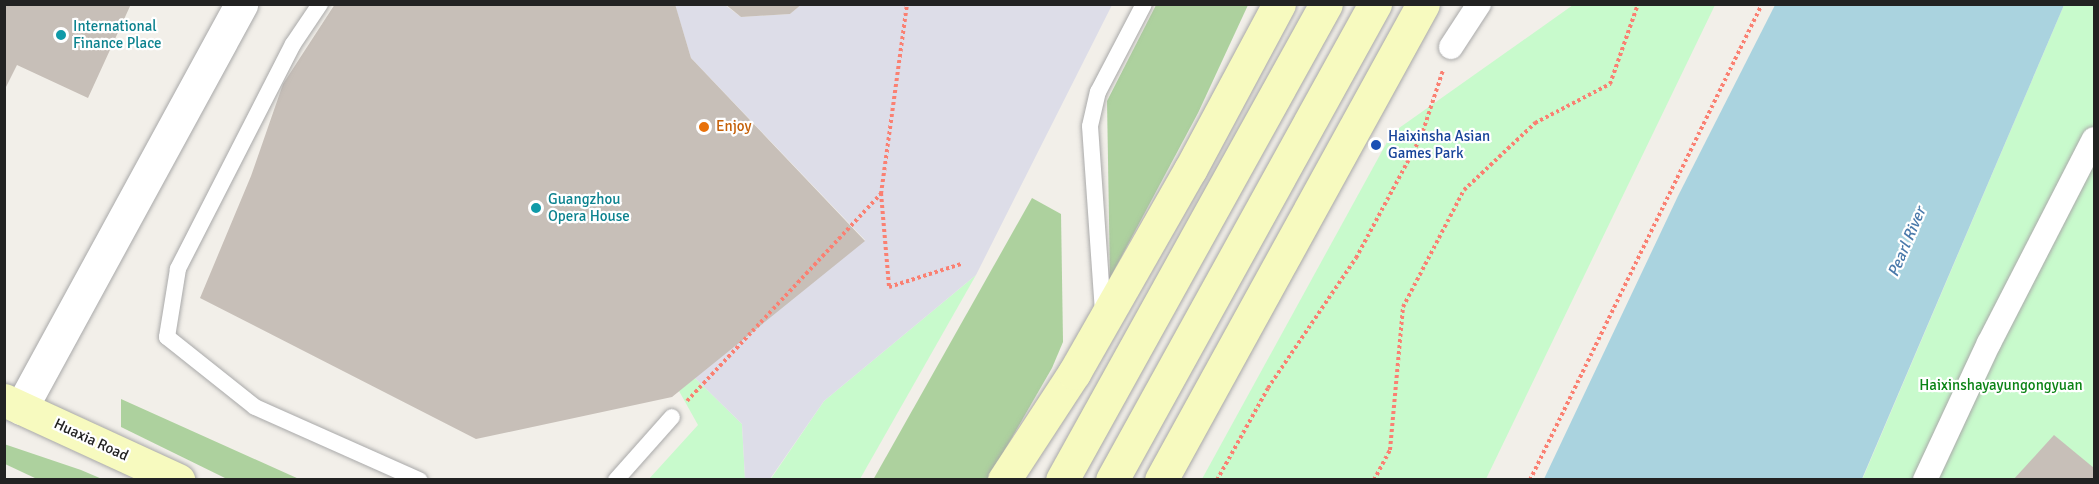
<!DOCTYPE html>
<style>
body{margin:0}
#map{position:relative;width:2099px;height:484px;overflow:hidden;background:#f2efe9;font-family:Signika,sans-serif}
div>[style]{position:absolute}
[style*='--x']{left:calc(var(--x)*1px);top:calc(var(--y)*1px);width:calc(var(--w)*1px);rotate:calc(var(--a)*1deg)}
.forest>*{inset:0;background:#add19e}
.park>*{inset:0;background:#c8facc}
.plaza>*{inset:0;background:#dddde8}
.water>*{inset:0;background:#aad3df}
.building>*{inset:0;background:#c7bfb8}
.path>*{height:4px;margin-top:-2px;transform-origin:0;background:repeating-linear-gradient(90deg,#fa8072 0 3px,transparent 0 6px)}
.roads{filter:drop-shadow(0 0 2px #a9a9a9) drop-shadow(0 0 2px #a9a9a9)}
.service>*{height:16px;margin:-8px;padding:0 8px;transform-origin:8px;border-radius:8px;background:#fff}
.pedestrian>*{height:24px;margin:-12px;padding:0 12px;transform-origin:12px;border-radius:12px;background:#fff}
.minor>*{height:33px;margin:-16.5px;padding:0 16.5px;transform-origin:16.5px;border-radius:16.5px;background:#fff}
.secondary>*{height:33px;margin:-16.5px;padding:0 16.5px;transform-origin:16.5px;border-radius:16.5px;background:#f7fabf}
.dots>*{width:16px;height:16px;translate:-50% -50%;box-sizing:border-box;border:3px solid #fff;border-radius:50%}
span{translate:-50% -50%;white-space:nowrap;text-align:center;line-height:1.15;-webkit-text-stroke:4.5px #fff;paint-order:stroke}
.culture-label{font-size:15px;color:#0d838f}
.left{translate:0 -50%;text-align:left}
.food-label{font-size:15px;color:#c56008}
.transit-label{font-size:15px;color:#164399}
.park-label{font-size:15px;color:#0c8416}
.street-label{font-size:15px;color:#222}
.water-label{font-size:16px;color:#4a7aab;font-style:italic}
.frame{position:absolute;inset:0;border:6px solid #222;pointer-events:none}
</style>
<div id="map">
<div class="forest">
<div style="clip-path:polygon(1156px 5px,1248px 5px,1198px 113px,1110px 278px,1107px 101px)"></div>
<div style="clip-path:polygon(1032px 198px,1061px 214px,1063px 342px,1052px 368px,988px 479px,873px 480px)"></div>
<div style="clip-path:polygon(121px 399px,299px 479px,227px 479px,121px 427px)"></div>
<div style="clip-path:polygon(4px 444px,81px 470px,102px 479px,37px 479px,5px 464px)"></div>
</div>
<div class="park">
<div style="clip-path:polygon(1573px 5px,1715px 5px,1486px 479px,1202px 479px,1392px 133px)"></div>
<div style="clip-path:polygon(2064px 5px,2094px 5px,2094px 479px,1862px 480px)"></div>
<div style="clip-path:polygon(976px 275px,860px 479px,770px 480px,824px 401px)"></div>
<div style="clip-path:polygon(695px 378px,742px 424px,745px 479px,648px 480px,698px 425px,679px 391px)"></div>
</div>
<div class="plaza">
<div style="clip-path:polygon(802px 4px,1112px 5px,976px 275px,824px 401px,770px 479px,745px 479px,742px 424px,695px 378px,865px 240px,691px 58px,675px 5px,725px 5px,741px 17px,790px 14px)"></div>
</div>
<div class="water">
<div style="clip-path:polygon(1775px 5px,2064px 5px,1862px 479px,1544px 479px,1678px 196px)"></div>
</div>
<div class="building">
<div style="clip-path:polygon(4px 4px,131px 4px,88px 98px,17px 65px,4px 91px)"></div>
<div style="clip-path:polygon(335px 4px,675px 4px,691px 58px,865px 241px,672px 397px,476px 439px,200px 298px,251px 176px,283px 84px)"></div>
<div style="clip-path:polygon(725px 4px,802px 4px,790px 14px,741px 17px)"></div>
<div style="clip-path:polygon(2054px 435px,2094px 468px,2094px 480px,2013px 480px)"></div>
</div>
<div class="path">
<div style="--x:881;--y:193;--w:94;--a:85.1"></div>
<div style="--x:889;--y:287;--w:76;--a:-17.7"></div>
<div style="--x:687;--y:401;--w:284;--a:-46.9"></div>
<div style="--x:881;--y:194;--w:192;--a:-82.2"></div>
<div style="--x:1217;--y:480;--w:105;--a:-61"></div>
<div style="--x:1268;--y:388;--w:157;--a:-55.9"></div>
<div style="--x:1356;--y:258;--w:137;--a:-61.8"></div>
<div style="--x:1421;--y:137;--w:71;--a:-71.8"></div>
<div style="--x:1374;--y:480;--w:34;--a:-62"></div>
<div style="--x:1390;--y:450;--w:144;--a:-84.8"></div>
<div style="--x:1403;--y:307;--w:132;--a:-62.5"></div>
<div style="--x:1464;--y:190;--w:98;--a:-43.3"></div>
<div style="--x:1535;--y:123;--w:85;--a:-27.5"></div>
<div style="--x:1610;--y:84;--w:85;--a:-70.7"></div>
<div style="--x:1530;--y:480;--w:530;--a:-64.02"></div>
</div>
<div class="roads">
<div class="service">
<div style="--x:320;--y:4;--w:48;--a:124"></div>
<div style="--x:293;--y:44;--w:253;--a:117.1"></div>
<div style="--x:178;--y:269;--w:69;--a:99.2"></div>
<div style="--x:167;--y:337;--w:112;--a:38.5"></div>
<div style="--x:255;--y:407;--w:180;--a:24"></div>
<div style="--x:1103;--y:312;--w:186;--a:-94"></div>
<div style="--x:1090;--y:126;--w:35;--a:-77"></div>
<div style="--x:1098;--y:92;--w:99;--a:-62.4"></div>
<div style="--x:616;--y:480;--w:84;--a:-48.4"></div>
</div>
<div class="pedestrian">
<div style="--x:1451;--y:47;--w:51;--a:-56.9"></div>
<div style="--x:1925;--y:480;--w:151;--a:-65"></div>
<div style="--x:1989;--y:343;--w:229;--a:-62.8"></div>
</div>
<div class="minor">
<div style="--x:21;--y:408;--w:460;--a:-61.4"></div>
</div>
<div class="secondary">
<div style="--x:4;--y:400;--w:192;--a:24.7"></div>
<div style="--x:1004;--y:480;--w:128;--a:-56.8"></div>
<div style="--x:1074;--y:373;--w:234;--a:-60.3"></div>
<div style="--x:1190;--y:170;--w:188;--a:-61.8"></div>
<div style="--x:1062;--y:480;--w:544;--a:-60.99"></div>
<div style="--x:1112;--y:480;--w:544;--a:-61.08"></div>
<div style="--x:1161;--y:480;--w:543;--a:-61.17"></div>
</div>
</div>
<div class="dots">
<div style="left:61px;top:35px;background:#0f9aa8"></div>
<div style="left:704px;top:127px;background:#e8710a"></div>
<div style="left:1376px;top:145px;background:#1a4fb4"></div>
<div style="left:536px;top:208px;background:#0f9aa8"></div>
</div>
<div class="culture-label">
<span class="left" style="left:73px;top:35px">International<br>Finance Place</span>
<span class="left" style="left:548px;top:208px">Guangzhou<br>Opera House</span>
</div>
<div class="food-label">
<span class="left" style="left:716px;top:127px">Enjoy</span>
</div>
<div class="transit-label">
<span class="left" style="left:1388px;top:145px">Haixinsha Asian<br>Games Park</span>
</div>
<div class="park-label">
<span style="left:2001px;top:386px">Haixinshayayungongyuan</span>
</div>
<div class="street-label">
<span style="left:91px;top:440px;rotate:25deg">Huaxia Road</span>
</div>
<div class="water-label">
<span style="left:1907px;top:242px;rotate:-67deg">Pearl River</span>
</div>
<div class="frame"></div>
</div>
